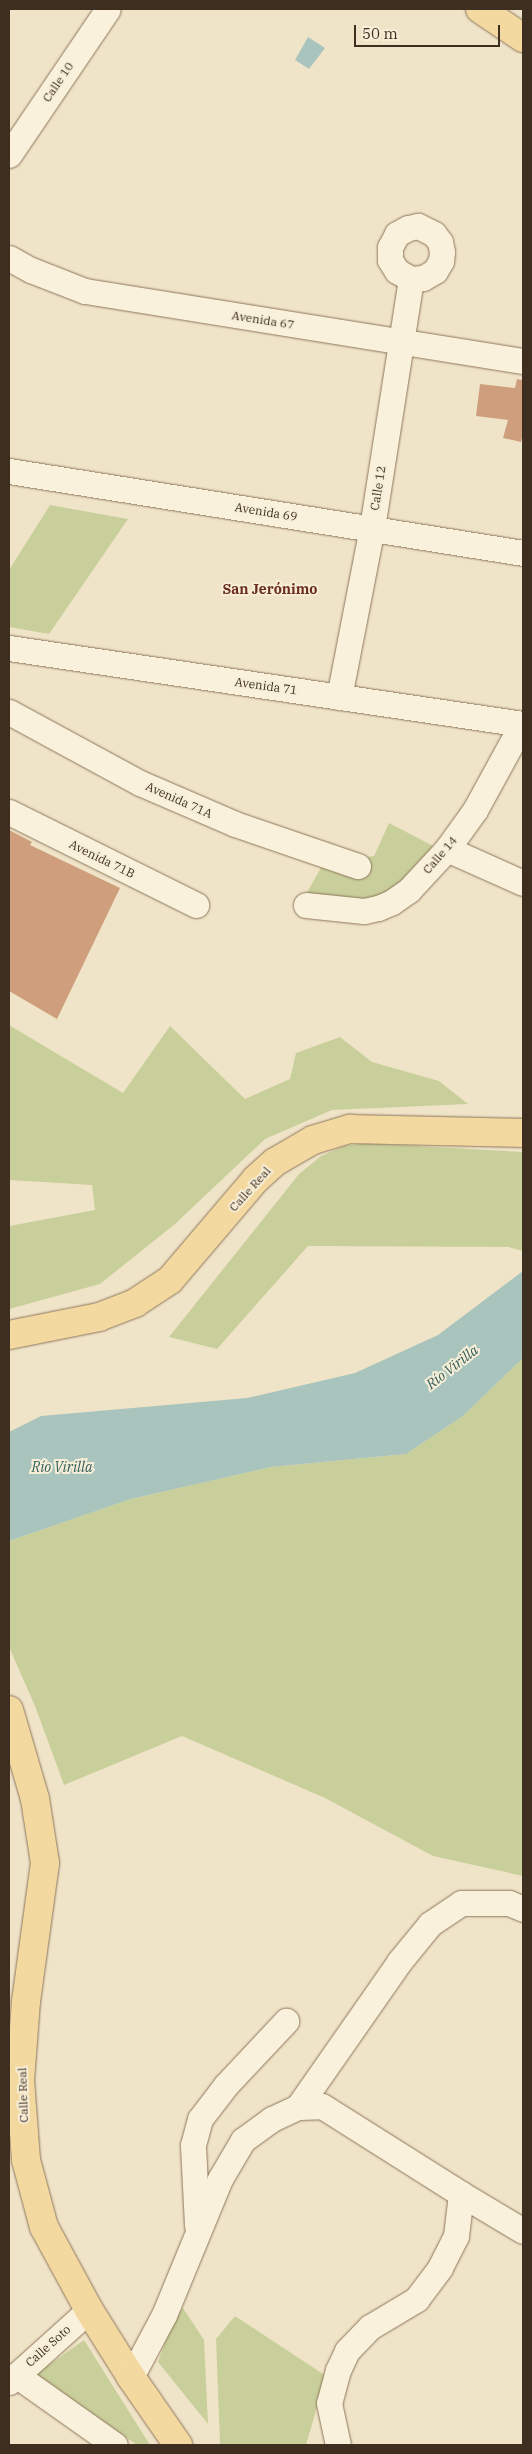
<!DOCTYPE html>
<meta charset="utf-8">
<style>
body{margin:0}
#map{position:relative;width:532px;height:2454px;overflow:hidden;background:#f0e4c8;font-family:"IBM Plex Serif",serif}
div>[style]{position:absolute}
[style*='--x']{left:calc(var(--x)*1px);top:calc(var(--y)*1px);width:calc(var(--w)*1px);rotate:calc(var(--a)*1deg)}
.green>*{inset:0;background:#c9cf9b}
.water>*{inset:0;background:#a9c4bc}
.building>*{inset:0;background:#cf9f7d}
.roads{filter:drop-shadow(0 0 1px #8d765c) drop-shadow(0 0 1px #8d765c)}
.minor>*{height:25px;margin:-12.5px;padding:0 12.5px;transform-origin:12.5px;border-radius:12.5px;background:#faf1dc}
.major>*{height:28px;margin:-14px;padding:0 14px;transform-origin:14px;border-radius:14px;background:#f3d9a0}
span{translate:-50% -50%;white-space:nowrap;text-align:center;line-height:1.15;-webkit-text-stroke:4px #f7eed8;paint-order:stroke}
.street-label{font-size:12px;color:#3d2e20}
.neighbourhood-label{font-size:14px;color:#6b2e1e;font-weight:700}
.water-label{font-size:14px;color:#2f5d5a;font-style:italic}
.frame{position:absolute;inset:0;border:10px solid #3d2e20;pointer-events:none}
.scale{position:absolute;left:354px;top:25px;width:146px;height:22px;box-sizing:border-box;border:2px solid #3d2e20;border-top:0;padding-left:6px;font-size:15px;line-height:18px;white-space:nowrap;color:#3d2e20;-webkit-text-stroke:4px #f7eed8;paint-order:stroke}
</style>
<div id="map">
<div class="green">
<div style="clip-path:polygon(50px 505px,128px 519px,49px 634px,9px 627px,9px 570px)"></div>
<div style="clip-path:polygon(389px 823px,437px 848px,415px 873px,375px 899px,304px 898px,323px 864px,374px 856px)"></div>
<div style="clip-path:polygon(9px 1025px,123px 1093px,170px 1026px,245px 1099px,290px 1079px,296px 1053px,340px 1037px,372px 1062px,439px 1081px,468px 1104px,332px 1110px,265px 1139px,175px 1224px,100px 1284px,9px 1309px,9px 1226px,95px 1210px,92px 1185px,9px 1180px)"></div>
<div style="clip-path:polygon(364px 1143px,523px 1152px,523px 1251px,508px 1247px,308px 1246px,217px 1349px,169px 1337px,299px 1174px,321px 1156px,344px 1146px)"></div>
<div style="clip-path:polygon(523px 1358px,523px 1876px,433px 1856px,325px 1798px,182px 1736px,64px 1785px,35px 1706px,9px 1647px,9px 1541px,131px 1499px,271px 1467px,406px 1454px,463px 1416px)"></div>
<div style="clip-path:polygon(183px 2308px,204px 2340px,208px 2424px,158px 2362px,173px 2321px)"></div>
<div style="clip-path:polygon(235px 2316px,326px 2376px,306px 2445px,220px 2444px,216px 2339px)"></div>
<div style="clip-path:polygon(84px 2340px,150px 2445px,137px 2445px,36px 2374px)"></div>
</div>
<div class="water">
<div style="clip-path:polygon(308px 37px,325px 48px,309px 69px,295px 60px)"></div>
<div style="clip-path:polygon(523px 1271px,523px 1358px,463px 1416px,406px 1454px,271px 1467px,131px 1499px,9px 1541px,9px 1432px,41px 1416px,247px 1398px,355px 1373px,438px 1335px)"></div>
</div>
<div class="building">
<div style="clip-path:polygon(517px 379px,523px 380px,523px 432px,521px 442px,503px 438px,508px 420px,476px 416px,480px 384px,515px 388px)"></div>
<div style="clip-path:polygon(9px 830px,32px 842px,30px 845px,120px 888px,57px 1019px,9px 991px)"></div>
</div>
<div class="roads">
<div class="minor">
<div style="--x:9;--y:155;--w:176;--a:-55.9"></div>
<div style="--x:9;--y:258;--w:25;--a:29"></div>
<div style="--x:31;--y:270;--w:58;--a:21.3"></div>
<div style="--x:85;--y:291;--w:444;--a:9.1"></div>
<div style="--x:9;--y:471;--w:520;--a:9.06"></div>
<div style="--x:9;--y:648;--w:520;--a:8.41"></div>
<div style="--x:339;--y:697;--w:172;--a:-79"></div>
<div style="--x:372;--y:528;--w:252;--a:-81.1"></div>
<div style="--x:411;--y:279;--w:12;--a:-5"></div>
<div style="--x:423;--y:278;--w:14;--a:-30"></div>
<div style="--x:435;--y:271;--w:12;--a:-59"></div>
<div style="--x:441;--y:261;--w:9;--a:-84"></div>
<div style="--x:442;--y:252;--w:10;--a:-101"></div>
<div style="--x:440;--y:242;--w:10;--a:-127"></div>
<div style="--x:434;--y:234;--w:18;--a:-153"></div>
<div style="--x:418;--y:226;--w:10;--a:169"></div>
<div style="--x:408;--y:228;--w:13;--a:151"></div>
<div style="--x:397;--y:234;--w:15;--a:118"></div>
<div style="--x:390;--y:247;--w:13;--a:90"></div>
<div style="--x:390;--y:260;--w:13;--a:58"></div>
<div style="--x:397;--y:271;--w:16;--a:30"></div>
<div style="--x:9;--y:712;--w:149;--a:28.5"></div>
<div style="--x:140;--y:783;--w:103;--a:23.3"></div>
<div style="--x:235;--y:824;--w:130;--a:18.9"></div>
<div style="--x:9;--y:812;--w:209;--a:26.4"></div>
<div style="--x:447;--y:849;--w:83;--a:24.1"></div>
<div style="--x:306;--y:905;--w:58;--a:5.9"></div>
<div style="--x:364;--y:911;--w:14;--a:-12"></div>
<div style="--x:378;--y:908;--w:15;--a:-23"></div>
<div style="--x:392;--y:902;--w:21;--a:-35"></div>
<div style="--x:409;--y:890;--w:56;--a:-47.2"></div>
<div style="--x:447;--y:849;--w:48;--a:-54.3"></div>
<div style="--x:475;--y:810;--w:98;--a:-61.3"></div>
<div style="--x:298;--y:2107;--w:177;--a:-55.1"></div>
<div style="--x:399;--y:1962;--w:49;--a:-50.8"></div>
<div style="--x:430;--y:1924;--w:37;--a:-34"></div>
<div style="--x:461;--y:1903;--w:48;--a:0"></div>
<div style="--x:509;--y:1903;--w:15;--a:23"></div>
<div style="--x:461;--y:2194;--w:72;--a:30.8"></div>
<div style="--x:197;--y:2225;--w:80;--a:-92.9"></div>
<div style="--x:193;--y:2145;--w:27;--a:-75"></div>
<div style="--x:200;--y:2119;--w:43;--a:-52.6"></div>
<div style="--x:226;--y:2085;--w:88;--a:-46.8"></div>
<div style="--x:16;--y:2375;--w:121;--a:35.3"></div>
<div style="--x:131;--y:2377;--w:70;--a:-62"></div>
<div style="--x:164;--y:2315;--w:147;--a:-67.6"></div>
<div style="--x:220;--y:2179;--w:45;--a:-59.5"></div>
<div style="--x:243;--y:2140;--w:36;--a:-36"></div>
<div style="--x:272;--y:2119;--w:29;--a:-25"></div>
<div style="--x:298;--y:2107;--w:24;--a:-2"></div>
<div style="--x:322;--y:2106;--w:165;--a:32.3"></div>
<div style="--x:461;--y:2194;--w:42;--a:96.8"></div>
<div style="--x:456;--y:2236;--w:36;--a:117"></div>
<div style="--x:440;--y:2268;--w:39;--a:127"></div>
<div style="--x:417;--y:2299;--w:55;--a:149.2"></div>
<div style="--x:370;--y:2327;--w:33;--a:134"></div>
<div style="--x:347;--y:2351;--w:21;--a:115"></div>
<div style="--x:338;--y:2370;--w:34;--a:105"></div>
<div style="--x:329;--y:2403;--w:43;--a:77.9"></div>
<div style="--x:9;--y:2382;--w:108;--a:-42"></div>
</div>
<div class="major">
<div style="--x:480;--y:9;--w:52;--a:34"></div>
<div style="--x:9;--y:1335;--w:92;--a:-11.3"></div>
<div style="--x:99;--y:1317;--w:39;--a:-21"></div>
<div style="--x:135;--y:1303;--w:42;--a:-33.3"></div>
<div style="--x:170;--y:1280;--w:133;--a:-49.6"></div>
<div style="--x:256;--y:1179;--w:25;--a:-42"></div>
<div style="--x:275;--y:1162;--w:44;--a:-30.1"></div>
<div style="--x:313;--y:1140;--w:39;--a:-17"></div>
<div style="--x:350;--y:1129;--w:173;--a:1.3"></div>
<div style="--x:9;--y:1710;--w:93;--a:73.7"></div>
<div style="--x:35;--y:1799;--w:65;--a:81.1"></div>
<div style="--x:45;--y:1863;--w:139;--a:97.8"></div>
<div style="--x:26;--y:2001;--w:79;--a:94.3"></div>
<div style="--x:20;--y:2080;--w:80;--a:85.7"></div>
<div style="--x:26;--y:2160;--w:69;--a:75"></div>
<div style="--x:44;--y:2227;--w:94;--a:61.5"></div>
<div style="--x:89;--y:2310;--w:79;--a:57.9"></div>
<div style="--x:131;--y:2377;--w:83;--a:55.3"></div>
</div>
</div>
<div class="street-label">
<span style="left:58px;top:82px;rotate:-56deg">Calle 10</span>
<span style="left:263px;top:320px;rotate:9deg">Avenida 67</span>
<span style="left:378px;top:488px;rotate:-81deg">Calle 12</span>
<span style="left:266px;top:512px;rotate:9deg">Avenida 69</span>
<span style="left:266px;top:686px;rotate:8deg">Avenida 71</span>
<span style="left:179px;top:800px;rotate:24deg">Avenida 71A</span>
<span style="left:440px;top:855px;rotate:-49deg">Calle 14</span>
<span style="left:102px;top:859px;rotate:26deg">Avenida 71B</span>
<span style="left:250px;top:1189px;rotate:-48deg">Calle Real</span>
<span style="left:23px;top:2095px;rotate:-92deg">Calle Real</span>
<span style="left:48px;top:2346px;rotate:-42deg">Calle Soto</span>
</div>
<div class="neighbourhood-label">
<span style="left:270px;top:589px">San Jerónimo</span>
</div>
<div class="water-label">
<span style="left:452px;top:1367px;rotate:-38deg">Río Virilla</span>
<span style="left:62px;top:1467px">Río Virilla</span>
</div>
<div class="frame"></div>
<div class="scale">50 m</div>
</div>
